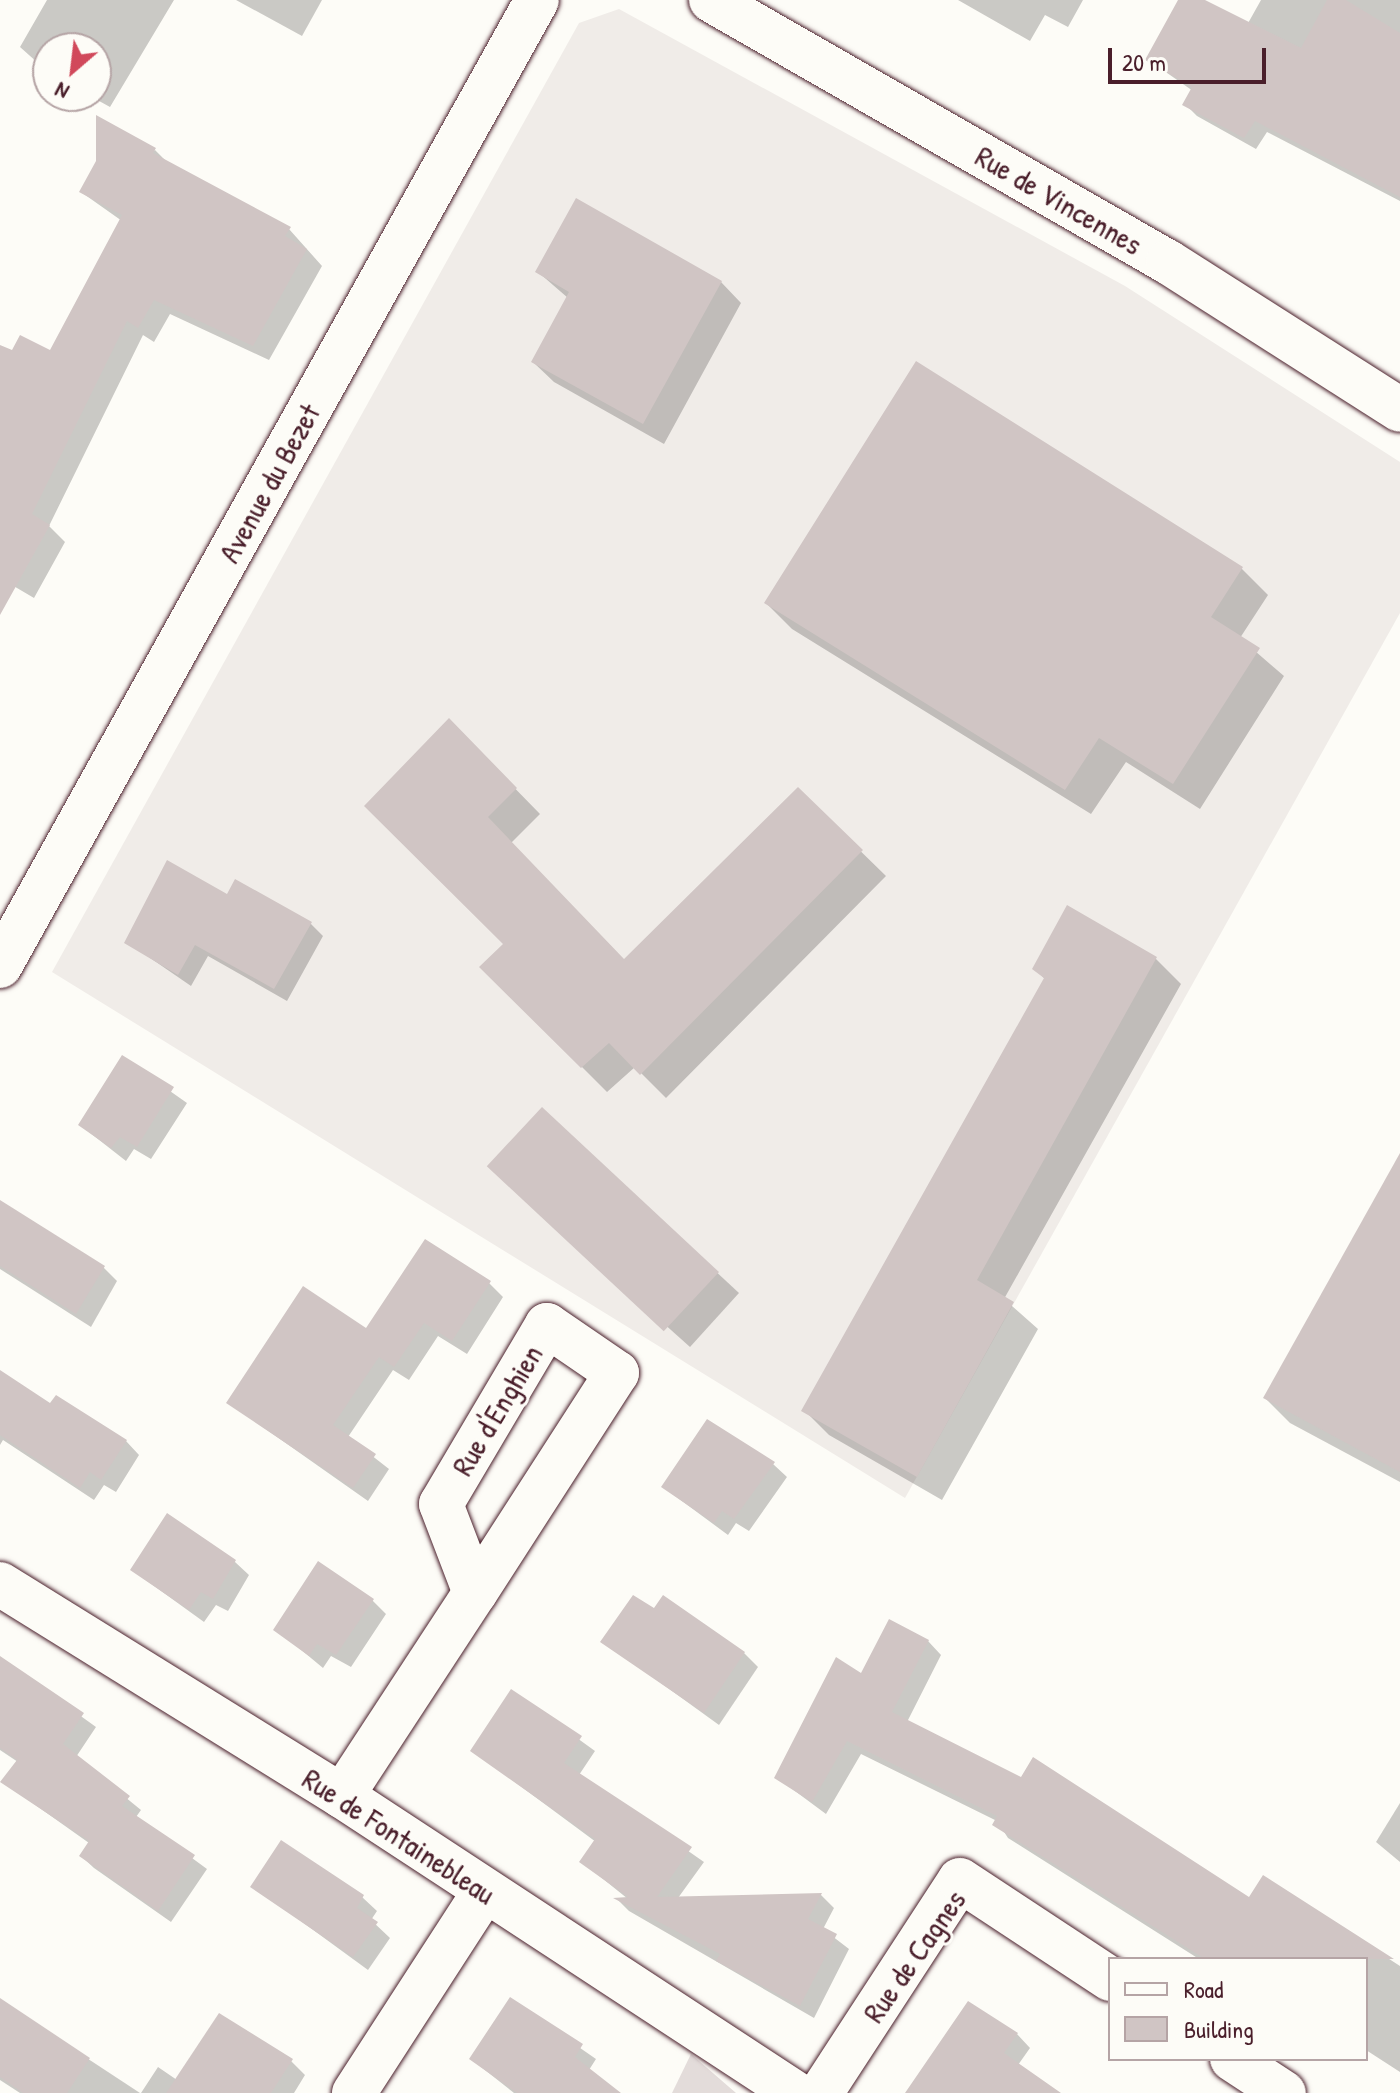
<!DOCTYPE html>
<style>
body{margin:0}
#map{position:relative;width:1400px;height:2093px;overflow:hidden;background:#fdfcf7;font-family:"Patrick Hand",sans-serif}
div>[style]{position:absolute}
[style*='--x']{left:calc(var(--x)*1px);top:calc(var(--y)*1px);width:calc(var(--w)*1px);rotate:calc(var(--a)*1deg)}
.built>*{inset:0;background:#f0ece8}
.green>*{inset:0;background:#e3dcda}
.shadow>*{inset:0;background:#0003}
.building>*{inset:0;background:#d0c5c4;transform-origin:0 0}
.roads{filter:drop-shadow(0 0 2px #4a1f2b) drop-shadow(0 0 2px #4a1f2b)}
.street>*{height:44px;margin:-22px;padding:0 22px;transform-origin:22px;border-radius:22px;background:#fdfcf7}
.secondary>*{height:44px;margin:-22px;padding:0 22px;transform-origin:22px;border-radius:22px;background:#fdfcf7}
span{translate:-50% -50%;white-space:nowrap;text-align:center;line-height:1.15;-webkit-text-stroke:6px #fdfcf7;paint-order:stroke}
.street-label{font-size:30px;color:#4a1f2b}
.legend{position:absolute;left:1108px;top:1957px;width:260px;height:104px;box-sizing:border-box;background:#fdfcf7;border:2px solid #b5a4a5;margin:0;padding:10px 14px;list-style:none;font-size:24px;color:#4a1f2b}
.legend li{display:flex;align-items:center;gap:16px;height:40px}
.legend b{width:40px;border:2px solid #b5a4a5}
.north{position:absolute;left:32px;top:32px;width:80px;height:80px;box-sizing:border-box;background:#fdfcf7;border:2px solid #b5a4a5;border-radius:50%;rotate:208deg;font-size:22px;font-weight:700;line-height:32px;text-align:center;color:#4a1f2b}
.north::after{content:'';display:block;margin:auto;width:28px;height:36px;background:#d1495b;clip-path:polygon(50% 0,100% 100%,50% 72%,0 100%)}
.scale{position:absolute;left:1108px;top:48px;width:158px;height:36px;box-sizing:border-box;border:4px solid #4a1f2b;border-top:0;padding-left:10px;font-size:24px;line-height:28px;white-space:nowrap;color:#4a1f2b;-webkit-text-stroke:6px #fdfcf7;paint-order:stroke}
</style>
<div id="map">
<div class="built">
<div style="clip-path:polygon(619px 9px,1125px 286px,1400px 462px,1400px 613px,905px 1498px,52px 972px,579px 23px)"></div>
</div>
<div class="green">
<div style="clip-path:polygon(691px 2054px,736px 2093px,672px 2093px)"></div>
</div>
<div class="shadow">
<div style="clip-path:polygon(47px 0,174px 0,110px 107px,90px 96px,96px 96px,96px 48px,48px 48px,48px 72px,20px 47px)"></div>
<div style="clip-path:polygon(236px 0,322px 0,302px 36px)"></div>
<div style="clip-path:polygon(958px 0,1083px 0,1068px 27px,1045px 15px,1030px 41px)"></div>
<div style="clip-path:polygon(1180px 0,1201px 0,1247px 25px,1261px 0,1400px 0,1400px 201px,1267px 132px,1256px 149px,1197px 116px,1185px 104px,1193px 91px,1147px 59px)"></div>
<div style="clip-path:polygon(155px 150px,169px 164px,289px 229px,322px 266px,269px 360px,170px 314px,154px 342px,143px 335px,49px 526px,65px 542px,34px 598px,0 578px,0 347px,13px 353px,51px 353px,122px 221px,81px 192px)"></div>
<div style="clip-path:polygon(538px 272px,721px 282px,741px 303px,664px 444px,554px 382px,533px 362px,568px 298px)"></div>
<div style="clip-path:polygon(917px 364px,1242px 569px,1268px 595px,1240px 638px,1284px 676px,1200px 809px,1126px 762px,1091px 814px,792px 629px,766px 603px)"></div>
<div style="clip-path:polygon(449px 721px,540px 814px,511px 843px,625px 961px,798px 790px,886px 876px,666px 1098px,635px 1067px,607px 1092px,482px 967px,505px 944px)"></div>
<div style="clip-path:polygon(228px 897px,311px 924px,323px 936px,287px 1001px,208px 956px,191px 986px,127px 942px)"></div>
<div style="clip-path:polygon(1156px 959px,1181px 984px,1004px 1299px,1038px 1329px,942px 1500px,829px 1435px,804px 1410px,1046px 980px,1035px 969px)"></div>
<div style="clip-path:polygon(123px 1058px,187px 1103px,151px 1159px,134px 1149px,126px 1161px,80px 1125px)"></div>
<div style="clip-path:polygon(542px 1110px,739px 1293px,690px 1347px,511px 1187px)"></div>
<div style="clip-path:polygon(1400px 1157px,1400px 1482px,1290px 1423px,1265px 1398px)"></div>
<div style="clip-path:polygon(0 1207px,103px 1267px,117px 1281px,91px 1327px,0 1269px)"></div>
<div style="clip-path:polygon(489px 1283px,503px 1297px,467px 1354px,438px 1336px,409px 1380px,393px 1370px,348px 1437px,389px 1469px,368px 1501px,229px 1403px,366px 1331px)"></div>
<div style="clip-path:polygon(0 1372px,51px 1405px,126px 1441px,139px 1455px,116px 1492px,104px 1485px,94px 1500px,3px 1440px,0 1445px)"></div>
<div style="clip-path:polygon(773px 1464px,787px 1477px,749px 1531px,736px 1523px,728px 1535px,663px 1487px)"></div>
<div style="clip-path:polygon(235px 1562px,249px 1575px,228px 1611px,216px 1605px,204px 1622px,132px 1570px)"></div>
<div style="clip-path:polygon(372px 1600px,386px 1614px,351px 1667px,331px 1656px,323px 1668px,276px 1629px)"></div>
<div style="clip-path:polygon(655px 1610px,744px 1653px,758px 1667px,719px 1725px,603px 1641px)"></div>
<div style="clip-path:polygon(928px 1641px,941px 1655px,907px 1722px,1249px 1900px,1264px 1878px,1400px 1966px,1400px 2072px,1366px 2050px,1366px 1959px,1199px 1959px,1008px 1838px,997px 1821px,861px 1754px,826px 1814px,776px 1777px,862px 1676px)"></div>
<div style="clip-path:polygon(14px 1668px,96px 1727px,76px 1757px,141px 1810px,136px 1817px,207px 1869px,171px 1922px,94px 1868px,81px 1856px,89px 1843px,3px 1782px,18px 1762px,0 1750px,0 1688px)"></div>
<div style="clip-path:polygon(512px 1691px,595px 1751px,579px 1775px,704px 1862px,678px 1898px,821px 1895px,834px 1908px,823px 1929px,849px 1949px,814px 2018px,629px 1911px,618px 1900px,628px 1899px,582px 1862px,596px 1842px,473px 1751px)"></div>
<div style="clip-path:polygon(1400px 1803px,1400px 1862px,1376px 1842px)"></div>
<div style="clip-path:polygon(253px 1886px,362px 1897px,377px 1911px,371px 1920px,390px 1938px,368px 1970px)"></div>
<div style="clip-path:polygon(511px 2000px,596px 2059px,589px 2070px,598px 2093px,514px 2093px,471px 2059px)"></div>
<div style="clip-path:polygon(0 2001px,140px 2093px,20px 2093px,0 2080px)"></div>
<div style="clip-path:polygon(1017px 2034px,1030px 2048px,1018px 2065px,1057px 2093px,920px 2093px)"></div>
<div style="clip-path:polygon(291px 2061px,305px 2075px,294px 2093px,141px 2093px,158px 2067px,177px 2080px)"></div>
</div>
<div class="building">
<div style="clip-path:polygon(1178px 0,1205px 0,1301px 48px,1327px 0,1346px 0,1400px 33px,1400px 197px,1255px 121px,1244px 138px,1182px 105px,1192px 87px,1145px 60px)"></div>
<div style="clip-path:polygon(96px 115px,156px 148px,153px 153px,291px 227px,285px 236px,307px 249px,253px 346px,154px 300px,138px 328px,127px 321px,32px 514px,50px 525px,0 615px,0 345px,12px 350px,20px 335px,50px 350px,122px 215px,79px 192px,96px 161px)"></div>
<div style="clip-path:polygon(576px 198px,722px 281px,643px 424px,531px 362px,569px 292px,535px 272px)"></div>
<div style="clip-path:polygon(916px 361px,1243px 567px,1211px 617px,1260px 648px,1173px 784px,1099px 738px,1065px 790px,764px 603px)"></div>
<div style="clip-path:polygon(449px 718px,517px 788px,488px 817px,624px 959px,798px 787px,863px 850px,640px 1075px,609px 1043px,581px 1068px,479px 967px,503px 944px,364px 806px)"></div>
<div style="clip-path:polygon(167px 860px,227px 894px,235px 879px,312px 922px,274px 989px,195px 945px,178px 975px,124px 943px)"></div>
<div style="clip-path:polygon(1067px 905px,1157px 957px,977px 1280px,1014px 1302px,917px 1477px,801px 1411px,1044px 978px,1032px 969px)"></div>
<div style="clip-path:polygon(122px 1055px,174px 1087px,137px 1147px,120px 1137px,111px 1148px,78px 1125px)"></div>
<div style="left:542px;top:1107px;width:242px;height:81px;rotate:43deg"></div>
<div style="clip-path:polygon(1400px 1153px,1400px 1472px,1263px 1398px)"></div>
<div style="clip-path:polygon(0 1200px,105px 1266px,76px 1314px,0 1266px)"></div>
<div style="clip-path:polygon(425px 1239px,491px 1281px,452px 1341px,424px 1323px,394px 1367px,379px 1357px,333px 1425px,376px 1454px,353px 1488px,226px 1403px,303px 1286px,366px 1328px)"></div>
<div style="clip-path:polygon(0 1370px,50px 1403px,56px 1395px,127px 1440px,101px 1480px,90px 1472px,80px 1488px,0 1435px)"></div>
<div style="clip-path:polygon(707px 1419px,775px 1462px,734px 1519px,722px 1511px,714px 1523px,661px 1487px)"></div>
<div style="clip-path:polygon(167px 1513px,236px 1560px,213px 1599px,201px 1592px,189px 1610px,130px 1570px)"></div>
<div style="clip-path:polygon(318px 1561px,374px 1599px,336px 1655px,317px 1644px,309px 1656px,273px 1630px)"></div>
<div style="clip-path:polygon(633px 1595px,654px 1608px,663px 1595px,745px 1652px,704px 1713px,600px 1642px)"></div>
<div style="clip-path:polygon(889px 1619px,929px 1640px,892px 1712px,1021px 1777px,1033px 1757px,1249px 1897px,1263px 1875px,1394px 1959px,1205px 1959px,992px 1825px,997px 1816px,847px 1741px,812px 1802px,774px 1778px,836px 1657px,861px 1673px)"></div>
<div style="clip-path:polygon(0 1656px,84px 1713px,63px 1744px,130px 1796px,122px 1806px,195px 1855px,158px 1911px,79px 1856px,89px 1841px,0 1782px,17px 1760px,0 1748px)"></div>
<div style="clip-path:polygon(511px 1689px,582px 1736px,564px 1763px,692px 1847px,657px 1897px,822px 1893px,808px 1919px,837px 1934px,800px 2006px,716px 1961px,720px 1954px,613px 1898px,628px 1897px,579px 1862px,595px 1839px,470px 1751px)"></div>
<div style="clip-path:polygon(281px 1840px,364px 1895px,357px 1908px,378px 1922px,353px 1957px,250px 1887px)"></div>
<div style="clip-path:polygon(510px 1997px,583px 2044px,575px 2057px,621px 2093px,517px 2093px,469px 2059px)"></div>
<div style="clip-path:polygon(0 1998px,90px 2058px,67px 2093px,23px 2093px,0 2077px)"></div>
<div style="clip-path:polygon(968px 2001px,1018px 2033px,1004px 2053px,1061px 2093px,905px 2093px)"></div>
<div style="clip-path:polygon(219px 2013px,293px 2059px,271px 2093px,166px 2093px)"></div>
</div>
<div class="roads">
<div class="street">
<div style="--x:711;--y:0;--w:527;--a:29.83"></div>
<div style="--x:1168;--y:262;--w:275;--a:32.5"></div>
<div style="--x:0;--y:1584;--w:402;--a:31.8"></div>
<div style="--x:342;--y:1796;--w:542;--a:33.25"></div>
<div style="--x:342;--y:1796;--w:243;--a:-56.8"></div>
<div style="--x:475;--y:1593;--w:262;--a:-57.2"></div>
<div style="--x:617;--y:1373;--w:85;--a:-145.6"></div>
<div style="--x:547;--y:1325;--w:208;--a:120.6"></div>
<div style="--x:441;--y:1504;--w:95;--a:69.1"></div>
<div style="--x:1232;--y:2059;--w:62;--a:33.2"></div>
<div style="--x:354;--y:2093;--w:239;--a:-57.1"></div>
<div style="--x:821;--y:2093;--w:254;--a:-56.9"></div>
<div style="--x:960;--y:1880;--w:180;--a:33.4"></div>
</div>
<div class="secondary">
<div style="--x:0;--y:966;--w:1105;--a:-60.93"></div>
</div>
</div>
<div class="street-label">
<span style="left:1059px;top:200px;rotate:30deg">Rue de Vincennes</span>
<span style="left:269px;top:483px;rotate:-61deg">Avenue du Bezet</span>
<span style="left:497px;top:1410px;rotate:-59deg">Rue d'Enghien</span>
<span style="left:399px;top:1836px;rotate:33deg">Rue de Fontainebleau</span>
<span style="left:914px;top:1956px;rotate:-55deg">Rue de Cagnes</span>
</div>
<ul class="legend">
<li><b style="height:10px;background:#fdfcf7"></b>Road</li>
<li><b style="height:22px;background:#d0c5c4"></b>Building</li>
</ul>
<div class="north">N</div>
<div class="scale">20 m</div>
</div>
